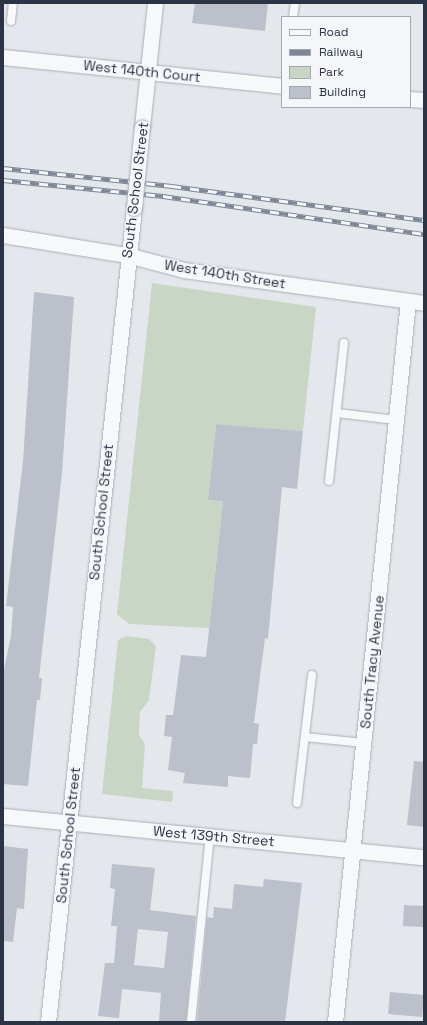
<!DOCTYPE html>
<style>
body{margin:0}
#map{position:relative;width:427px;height:1025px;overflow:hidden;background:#e4e7ec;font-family:"Space Grotesk",sans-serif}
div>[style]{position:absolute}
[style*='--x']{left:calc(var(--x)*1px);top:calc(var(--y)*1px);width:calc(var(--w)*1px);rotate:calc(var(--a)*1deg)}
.green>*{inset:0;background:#c9d6c5}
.building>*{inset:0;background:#bbc0ca;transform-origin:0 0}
.roads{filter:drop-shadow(0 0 1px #a9aeb7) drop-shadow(0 0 1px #a9aeb7)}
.service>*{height:8px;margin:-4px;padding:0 4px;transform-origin:4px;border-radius:4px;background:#f7f8fa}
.minor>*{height:15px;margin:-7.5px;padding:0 7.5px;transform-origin:7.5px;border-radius:7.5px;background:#f7f8fa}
.rail>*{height:4.5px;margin-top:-2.25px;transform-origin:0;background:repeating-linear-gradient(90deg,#f4f6f9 0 9px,#7d8696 0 18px);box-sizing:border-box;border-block:1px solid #7d8696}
.bridges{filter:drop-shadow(0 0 1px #a9aeb7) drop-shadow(0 0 1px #a9aeb7)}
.minor-bridge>*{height:15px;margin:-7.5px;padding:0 7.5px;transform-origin:7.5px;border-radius:7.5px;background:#f7f8fa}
span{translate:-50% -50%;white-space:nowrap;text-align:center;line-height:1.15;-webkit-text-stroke:3px #f4f6f9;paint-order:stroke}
.street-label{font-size:14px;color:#2b3445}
.frame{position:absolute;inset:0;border:4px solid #2b3445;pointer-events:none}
.legend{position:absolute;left:281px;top:16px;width:130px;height:92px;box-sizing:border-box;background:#f4f6f9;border:1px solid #a4a8b1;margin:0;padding:5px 7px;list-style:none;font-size:12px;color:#2b3445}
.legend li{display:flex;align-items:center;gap:8px;height:20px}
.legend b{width:20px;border:1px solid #a4a8b1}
</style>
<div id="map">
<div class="green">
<div style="clip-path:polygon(152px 283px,316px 307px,303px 431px,216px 424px,208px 500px,223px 501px,209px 628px,129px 624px,117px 614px)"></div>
<div style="clip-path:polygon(126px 636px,149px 639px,156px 646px,149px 700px,140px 712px,139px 735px,145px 744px,142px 788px,173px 791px,172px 802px,102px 794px,118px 640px)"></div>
</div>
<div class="building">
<div style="clip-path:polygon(195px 3px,268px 3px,265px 31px,192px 23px)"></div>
<div style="clip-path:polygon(34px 292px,74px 297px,62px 473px,39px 678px,42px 678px,40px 700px,37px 700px,28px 786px,3px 784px,3px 674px,11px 636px,13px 607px,6px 606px,23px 461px)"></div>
<div style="clip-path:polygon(216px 424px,303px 431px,297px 489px,282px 487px,268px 639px,265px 638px,254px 723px,259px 724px,257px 744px,253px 744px,250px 778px,228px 776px,228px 787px,183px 783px,185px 773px,168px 770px,172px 737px,164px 736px,166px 715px,173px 715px,181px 655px,206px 657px,223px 501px,208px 500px)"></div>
<div style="clip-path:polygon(414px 761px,424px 762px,424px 827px,407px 825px)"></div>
<div style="clip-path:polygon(3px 846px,28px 849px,24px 909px,17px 908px,13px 942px,3px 941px)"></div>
<div style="clip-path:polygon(evenodd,112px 864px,155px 868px,150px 910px,196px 916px,186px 1022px,159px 1022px,161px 993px,122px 989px,119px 1018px,98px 1016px,105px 963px,114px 963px,117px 926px,111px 926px,115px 889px,110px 888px,112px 864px,138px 929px,168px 932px,164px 968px,134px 965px,138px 929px)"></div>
<div style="clip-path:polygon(264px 879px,302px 883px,285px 1022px,197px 1022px,207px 917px,213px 918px,214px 907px,232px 909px,234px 884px,263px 887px)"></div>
<div style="left:404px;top:905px;width:20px;height:21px;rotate:3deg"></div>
<div style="left:390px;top:992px;width:34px;height:22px;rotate:5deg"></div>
</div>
<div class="roads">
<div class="service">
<div style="--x:293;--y:17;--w:14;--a:-82"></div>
<div style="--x:11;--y:21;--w:18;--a:-84"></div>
<div style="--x:337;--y:413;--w:59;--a:6.8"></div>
<div style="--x:329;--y:481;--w:139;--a:-83.8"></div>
<div style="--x:305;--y:737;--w:59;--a:5.8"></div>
<div style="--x:297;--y:803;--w:129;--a:-83.3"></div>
<div style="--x:191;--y:1022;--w:187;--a:-84.2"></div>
</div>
<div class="minor">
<div style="--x:3;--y:57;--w:281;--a:5.9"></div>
<div style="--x:410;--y:99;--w:14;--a:4"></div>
<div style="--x:142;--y:127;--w:125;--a:-84"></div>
<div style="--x:3;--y:235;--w:126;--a:9.2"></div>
<div style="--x:127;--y:255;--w:59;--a:14.7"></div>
<div style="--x:184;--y:270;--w:242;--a:7.8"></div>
<div style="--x:3;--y:816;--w:423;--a:5.6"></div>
<div style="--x:48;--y:1022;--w:819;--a:-83.97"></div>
<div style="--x:335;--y:1022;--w:725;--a:-84.22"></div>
</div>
</div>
<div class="rail">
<div style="--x:3;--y:168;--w:170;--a:6.1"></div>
<div style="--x:172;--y:186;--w:254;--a:7.7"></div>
<div style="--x:3;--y:180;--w:161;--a:5.7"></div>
<div style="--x:163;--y:196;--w:264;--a:8.3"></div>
</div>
<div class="bridges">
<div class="minor-bridge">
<div style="--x:134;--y:208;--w:81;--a:-84.4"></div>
</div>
</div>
<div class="street-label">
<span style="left:142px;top:71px;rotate:6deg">West 140th Court</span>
<span style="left:135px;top:190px;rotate:-83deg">South School Street</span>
<span style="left:225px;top:274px;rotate:9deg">West 140th Street</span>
<span style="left:101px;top:512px;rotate:-84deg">South School Street</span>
<span style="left:372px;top:662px;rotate:-84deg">South Tracy Avenue</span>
<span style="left:68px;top:835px;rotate:-84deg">South School Street</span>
<span style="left:214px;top:836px;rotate:5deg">West 139th Street</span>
</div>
<div class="frame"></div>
<ul class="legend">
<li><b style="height:5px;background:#f7f8fa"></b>Road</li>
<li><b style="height:5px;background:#7d8696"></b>Railway</li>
<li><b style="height:11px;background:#c9d6c5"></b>Park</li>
<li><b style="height:11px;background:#bbc0ca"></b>Building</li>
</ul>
</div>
